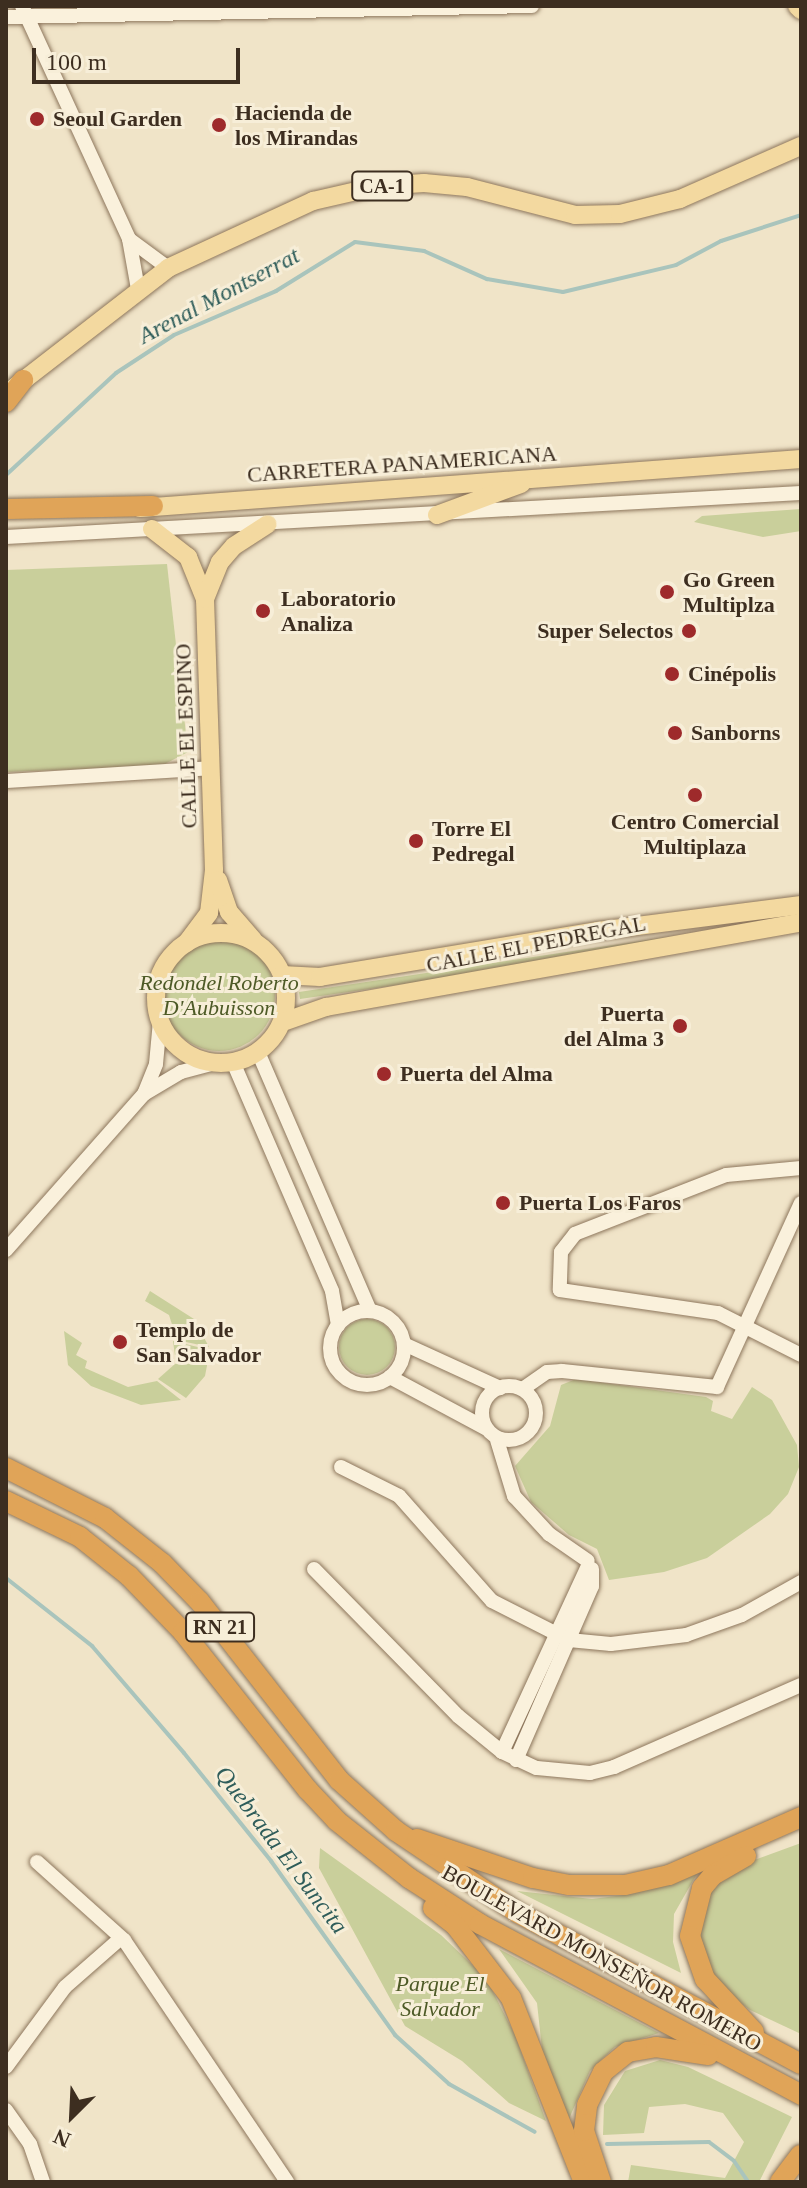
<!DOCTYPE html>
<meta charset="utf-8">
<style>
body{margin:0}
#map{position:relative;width:807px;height:2188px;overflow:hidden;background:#f0e4c8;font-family:Georgia,serif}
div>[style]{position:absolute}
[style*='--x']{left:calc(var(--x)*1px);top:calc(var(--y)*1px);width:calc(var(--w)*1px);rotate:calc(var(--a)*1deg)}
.green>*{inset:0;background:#c9cf9b}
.round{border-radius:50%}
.stream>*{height:4px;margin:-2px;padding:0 2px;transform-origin:2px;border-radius:2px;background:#a9c4bc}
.roads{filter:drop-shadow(0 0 2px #8d765c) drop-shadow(0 0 2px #8d765c)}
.minor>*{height:14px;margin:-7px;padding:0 7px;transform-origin:7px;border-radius:7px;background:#faf1dc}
.minor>.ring{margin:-7px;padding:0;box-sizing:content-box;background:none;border:14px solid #faf1dc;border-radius:50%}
.major>*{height:18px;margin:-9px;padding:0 9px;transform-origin:9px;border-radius:9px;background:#f3d9a0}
.major>.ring{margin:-9px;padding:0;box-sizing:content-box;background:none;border:18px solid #f3d9a0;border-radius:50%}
.highway>*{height:20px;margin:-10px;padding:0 10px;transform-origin:10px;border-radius:10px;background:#e0a458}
.dots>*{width:22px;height:22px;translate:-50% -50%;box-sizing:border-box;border:4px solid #f7eed8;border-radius:50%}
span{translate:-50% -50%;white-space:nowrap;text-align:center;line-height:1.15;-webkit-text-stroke:6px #f7eed8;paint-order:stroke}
.shield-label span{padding:2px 6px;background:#f7eed8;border:2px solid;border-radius:6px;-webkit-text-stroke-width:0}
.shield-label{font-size:20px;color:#3d2e20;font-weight:700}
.poi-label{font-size:22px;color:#3d2e20;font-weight:700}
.left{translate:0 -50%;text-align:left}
.right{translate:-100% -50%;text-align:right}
.street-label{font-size:22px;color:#3d2e20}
.park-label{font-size:22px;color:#4d5a26;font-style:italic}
.water-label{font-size:24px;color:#2f5d5a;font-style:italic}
.frame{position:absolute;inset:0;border:8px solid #3d2e20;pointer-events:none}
.north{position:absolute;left:32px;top:2076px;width:80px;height:80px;-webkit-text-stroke:6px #f7eed8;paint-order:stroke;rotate:204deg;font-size:22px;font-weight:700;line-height:32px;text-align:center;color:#3d2e20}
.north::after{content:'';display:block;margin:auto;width:28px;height:36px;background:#3d2e20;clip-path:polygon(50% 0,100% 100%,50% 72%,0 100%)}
.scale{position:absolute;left:32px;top:48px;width:208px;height:36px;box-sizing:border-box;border:4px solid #3d2e20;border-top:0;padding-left:10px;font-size:24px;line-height:28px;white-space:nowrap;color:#3d2e20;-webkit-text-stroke:6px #f7eed8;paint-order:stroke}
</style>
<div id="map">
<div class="green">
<div style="clip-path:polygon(801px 509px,801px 531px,763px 537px,694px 522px,702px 516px)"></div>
<div style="clip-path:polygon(167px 564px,188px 752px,161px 766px,6px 772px,6px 570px)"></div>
<div style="clip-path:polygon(801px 917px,801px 927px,300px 999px,299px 992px)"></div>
<div class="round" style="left:163px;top:939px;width:112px;height:112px"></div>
<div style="clip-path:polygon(150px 1291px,194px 1319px,209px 1347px,177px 1340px,169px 1315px,145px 1301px)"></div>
<div class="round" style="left:339px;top:1319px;width:56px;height:56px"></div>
<div style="clip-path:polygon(64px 1331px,82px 1343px,76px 1355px,87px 1361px,85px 1368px,128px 1387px,157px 1381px,181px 1400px,141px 1405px,91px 1386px,68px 1365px)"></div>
<div style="clip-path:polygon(173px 1341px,210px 1350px,205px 1376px,186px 1398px,158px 1379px,176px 1363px)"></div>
<div style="clip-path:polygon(576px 1379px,706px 1397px,713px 1401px,711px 1411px,732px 1419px,752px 1387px,772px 1400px,797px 1445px,799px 1467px,788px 1494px,770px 1514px,707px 1558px,664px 1572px,609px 1580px,597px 1549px,569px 1535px,531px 1502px,515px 1466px,550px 1426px,561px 1385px)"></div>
<div style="clip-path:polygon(801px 1843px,801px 2034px,750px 2010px,722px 1989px,705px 1965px,696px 1934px,699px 1908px,718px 1881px,735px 1867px)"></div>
<div style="clip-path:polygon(320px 1848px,441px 1935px,486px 1978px,515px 2035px,546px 2121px,509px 2103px,462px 2061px,405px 2026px,319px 1868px)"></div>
<div style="clip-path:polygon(698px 1872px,674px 1914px,673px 1942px,681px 1973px,517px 1891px,592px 1899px,632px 1894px)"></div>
<div style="clip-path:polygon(499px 1949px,659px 2033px,615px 2047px,602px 2059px,590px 2071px,568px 2121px,542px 2049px,537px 2003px)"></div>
<div style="clip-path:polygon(660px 2060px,688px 2067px,792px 2117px,759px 2182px,628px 2182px,631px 2165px,725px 2178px,744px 2142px,723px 2113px,685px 2104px,649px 2107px,644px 2133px,603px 2135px,604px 2105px,625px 2071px)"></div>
</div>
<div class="stream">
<div style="--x:6;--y:475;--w:150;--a:-42.8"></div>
<div style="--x:116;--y:373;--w:69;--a:-33.2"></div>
<div style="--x:174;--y:335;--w:111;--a:-23.3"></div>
<div style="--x:276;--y:291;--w:93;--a:-31.8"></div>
<div style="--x:355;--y:242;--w:70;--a:7.4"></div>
<div style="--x:424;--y:251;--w:69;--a:24"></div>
<div style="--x:487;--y:279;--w:77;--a:9.7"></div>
<div style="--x:563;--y:292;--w:116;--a:-13.4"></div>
<div style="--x:676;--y:265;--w:51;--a:-28.1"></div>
<div style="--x:721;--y:241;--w:84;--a:-18"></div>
<div style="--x:6;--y:1578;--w:110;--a:38.3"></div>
<div style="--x:92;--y:1646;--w:141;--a:49.3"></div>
<div style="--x:184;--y:1753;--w:139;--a:51.1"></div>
<div style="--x:271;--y:1861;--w:214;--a:54.5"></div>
<div style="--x:395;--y:2035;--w:73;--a:42.2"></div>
<div style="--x:449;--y:2084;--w:98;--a:29.2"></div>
<div style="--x:607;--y:2144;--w:102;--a:-1.1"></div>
<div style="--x:709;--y:2142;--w:31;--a:37"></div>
<div style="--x:734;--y:2161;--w:25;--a:56"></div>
</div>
<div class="roads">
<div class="minor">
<div style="--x:22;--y:6;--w:256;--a:65.3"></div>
<div style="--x:129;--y:239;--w:51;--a:79.8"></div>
<div style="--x:6;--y:17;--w:526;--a:-1.2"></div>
<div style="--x:129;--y:239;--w:49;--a:36.6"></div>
<div style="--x:6;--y:537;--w:796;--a:-3.17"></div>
<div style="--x:6;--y:781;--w:205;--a:-3.6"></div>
<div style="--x:258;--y:1052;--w:282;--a:66.6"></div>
<div style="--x:233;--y:1062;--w:249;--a:66.6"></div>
<div style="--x:332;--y:1291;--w:35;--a:80"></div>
<div style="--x:144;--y:1094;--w:32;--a:-68"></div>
<div style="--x:156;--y:1064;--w:43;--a:-84.7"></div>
<div style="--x:801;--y:1168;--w:75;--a:174.7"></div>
<div style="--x:726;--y:1175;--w:162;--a:158.7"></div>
<div style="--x:575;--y:1234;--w:23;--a:128"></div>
<div style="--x:561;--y:1252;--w:38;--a:92"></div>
<div style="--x:560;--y:1290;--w:160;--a:8.3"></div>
<div style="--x:718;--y:1313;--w:93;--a:26.8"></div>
<div style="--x:6;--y:1250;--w:208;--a:-48.5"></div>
<div style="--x:144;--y:1094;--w:43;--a:-30.7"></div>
<div style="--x:181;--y:1072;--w:35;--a:-15"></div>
<div class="ring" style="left:330px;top:1311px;width:60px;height:60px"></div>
<div style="--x:404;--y:1344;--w:106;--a:24.6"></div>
<div style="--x:390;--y:1377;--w:108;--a:28.2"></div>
<div class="ring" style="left:482px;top:1386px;width:40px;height:40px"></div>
<div style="--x:524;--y:1388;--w:28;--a:-35"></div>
<div style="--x:547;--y:1372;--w:15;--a:-4"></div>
<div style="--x:562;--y:1371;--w:156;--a:5.9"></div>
<div style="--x:717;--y:1387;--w:202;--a:-65.5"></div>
<div style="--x:497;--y:1440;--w:59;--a:73.1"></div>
<div style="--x:514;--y:1496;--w:52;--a:47.4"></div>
<div style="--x:549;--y:1534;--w:47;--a:34.7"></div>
<div style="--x:341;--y:1467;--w:65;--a:26.6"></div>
<div style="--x:399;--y:1496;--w:140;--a:48.5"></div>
<div style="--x:492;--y:1601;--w:86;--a:26.9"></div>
<div style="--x:569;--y:1640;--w:42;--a:5.4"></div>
<div style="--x:611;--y:1644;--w:76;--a:-6.8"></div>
<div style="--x:686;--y:1635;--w:59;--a:-19.7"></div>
<div style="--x:742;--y:1615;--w:68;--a:-29.2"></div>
<div style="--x:314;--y:1569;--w:206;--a:45.6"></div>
<div style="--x:458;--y:1716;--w:57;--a:39.3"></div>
<div style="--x:502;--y:1752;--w:38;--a:25"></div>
<div style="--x:537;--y:1768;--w:53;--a:5.4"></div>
<div style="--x:590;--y:1773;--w:25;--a:-14"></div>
<div style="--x:614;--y:1767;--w:204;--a:-23.7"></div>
<div style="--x:502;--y:1752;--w:203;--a:-65.2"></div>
<div style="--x:516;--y:1760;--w:190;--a:-66.4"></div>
<div style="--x:592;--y:1586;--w:17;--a:-90"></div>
<div style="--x:37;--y:1862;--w:117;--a:41.9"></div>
<div style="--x:124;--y:1940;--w:292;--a:56"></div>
<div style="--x:6;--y:2067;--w:99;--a:-53.6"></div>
<div style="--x:65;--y:1987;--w:74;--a:-41.2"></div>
<div style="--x:6;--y:2110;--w:42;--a:54.8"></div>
<div style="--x:30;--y:2144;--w:40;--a:71.1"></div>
</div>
<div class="major">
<div style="--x:797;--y:6;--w:6;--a:45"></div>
<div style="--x:11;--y:390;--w:199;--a:-37.8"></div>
<div style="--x:168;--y:268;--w:160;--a:-24.8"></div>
<div style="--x:313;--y:201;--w:67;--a:-13"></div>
<div style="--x:378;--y:186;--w:46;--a:-3.7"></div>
<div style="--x:424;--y:183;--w:43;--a:5.3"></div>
<div style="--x:467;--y:187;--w:112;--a:14.5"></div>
<div style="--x:575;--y:215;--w:45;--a:-1.3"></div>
<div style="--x:620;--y:214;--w:62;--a:-14"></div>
<div style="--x:680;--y:199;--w:132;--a:-23.7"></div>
<div style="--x:140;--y:508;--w:663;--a:-4.24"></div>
<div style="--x:437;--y:515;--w:90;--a:-20.3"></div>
<div style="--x:152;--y:529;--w:46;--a:37.9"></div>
<div style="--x:188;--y:557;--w:45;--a:68"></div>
<div style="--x:205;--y:599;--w:271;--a:88.1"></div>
<div style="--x:214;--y:870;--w:43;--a:96.6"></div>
<div style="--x:209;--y:913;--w:38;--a:127"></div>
<div style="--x:205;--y:599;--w:40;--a:-68"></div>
<div style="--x:220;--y:562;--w:21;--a:-49"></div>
<div style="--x:234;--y:546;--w:40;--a:-32.9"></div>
<div style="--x:218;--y:880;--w:34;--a:71"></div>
<div style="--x:229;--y:912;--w:37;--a:49"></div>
<div class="ring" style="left:156px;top:933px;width:112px;height:112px"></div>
<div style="--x:282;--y:975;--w:38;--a:3"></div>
<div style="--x:320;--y:977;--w:282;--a:-9.4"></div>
<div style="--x:598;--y:931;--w:205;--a:-7.3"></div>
<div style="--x:283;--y:1022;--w:46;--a:-19.2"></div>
<div style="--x:326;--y:1007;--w:483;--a:-10.1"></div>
</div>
<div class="highway">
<div style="--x:6;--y:402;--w:28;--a:-52"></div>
<div style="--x:6;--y:509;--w:147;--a:-1.2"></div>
<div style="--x:6;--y:1468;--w:111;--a:26.8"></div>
<div style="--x:105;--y:1518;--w:73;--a:38.3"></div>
<div style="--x:162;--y:1563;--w:54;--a:45.7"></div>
<div style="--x:200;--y:1602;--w:226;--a:52"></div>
<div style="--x:339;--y:1780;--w:76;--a:41.8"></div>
<div style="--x:396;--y:1831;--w:147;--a:33.9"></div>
<div style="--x:518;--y:1913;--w:321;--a:28.1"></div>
<div style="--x:6;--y:1501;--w:82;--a:25.9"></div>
<div style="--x:80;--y:1537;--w:63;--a:38.5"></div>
<div style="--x:129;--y:1576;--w:78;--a:46"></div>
<div style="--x:183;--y:1632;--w:201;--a:51.7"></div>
<div style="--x:308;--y:1790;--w:42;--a:46.9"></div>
<div style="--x:337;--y:1821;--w:92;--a:38.4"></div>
<div style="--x:409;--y:1878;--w:85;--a:32.9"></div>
<div style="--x:480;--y:1924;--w:364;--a:28"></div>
<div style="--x:417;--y:1839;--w:122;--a:18.6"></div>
<div style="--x:533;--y:1878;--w:37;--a:11"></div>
<div style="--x:569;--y:1885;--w:56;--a:0"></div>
<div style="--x:625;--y:1885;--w:45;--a:-12.8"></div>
<div style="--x:669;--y:1875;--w:144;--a:-23.7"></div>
<div style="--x:746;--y:1856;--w:38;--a:150"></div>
<div style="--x:713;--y:1875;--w:17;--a:130"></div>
<div style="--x:702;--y:1888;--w:49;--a:104"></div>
<div style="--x:690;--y:1936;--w:46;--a:70.8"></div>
<div style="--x:705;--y:1979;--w:72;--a:47.2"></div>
<div style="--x:433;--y:1908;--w:28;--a:38"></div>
<div style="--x:455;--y:1925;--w:92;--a:52.5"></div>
<div style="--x:511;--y:1998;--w:198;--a:68.4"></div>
<div style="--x:601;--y:2182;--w:54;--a:-108.4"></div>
<div style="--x:584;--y:2131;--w:26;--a:-83"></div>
<div style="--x:587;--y:2105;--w:37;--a:-64"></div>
<div style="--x:603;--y:2072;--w:32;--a:-39"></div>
<div style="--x:628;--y:2052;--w:28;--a:-10"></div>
<div style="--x:656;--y:2047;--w:53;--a:8.7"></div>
<div style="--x:780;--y:2182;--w:34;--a:-53"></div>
</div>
</div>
<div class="dots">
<div style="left:37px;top:119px;background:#9e2a2b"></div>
<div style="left:219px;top:125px;background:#9e2a2b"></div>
<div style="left:667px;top:592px;background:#9e2a2b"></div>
<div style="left:263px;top:611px;background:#9e2a2b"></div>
<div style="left:689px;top:631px;background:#9e2a2b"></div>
<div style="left:672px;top:674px;background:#9e2a2b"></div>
<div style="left:675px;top:733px;background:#9e2a2b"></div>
<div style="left:695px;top:795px;background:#9e2a2b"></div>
<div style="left:416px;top:841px;background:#9e2a2b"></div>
<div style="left:680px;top:1026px;background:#9e2a2b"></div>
<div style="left:384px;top:1074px;background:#9e2a2b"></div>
<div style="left:503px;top:1203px;background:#9e2a2b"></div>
<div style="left:120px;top:1342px;background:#9e2a2b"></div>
</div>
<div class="shield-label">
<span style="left:382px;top:186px">CA-1</span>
<span style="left:220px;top:1627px">RN 21</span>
</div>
<div class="poi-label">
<span class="left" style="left:235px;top:125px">Hacienda de<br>los Mirandas</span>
<span class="left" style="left:53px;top:119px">Seoul Garden</span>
<span class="left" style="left:683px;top:592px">Go Green<br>Multiplza</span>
<span class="left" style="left:281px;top:611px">Laboratorio<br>Analiza</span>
<span class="right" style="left:673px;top:631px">Super Selectos</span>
<span class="left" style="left:688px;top:674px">Cinépolis</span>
<span class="left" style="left:691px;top:733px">Sanborns</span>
<span style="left:695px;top:834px">Centro Comercial<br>Multiplaza</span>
<span class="left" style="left:432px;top:841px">Torre El<br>Pedregal</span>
<span class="right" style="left:664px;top:1026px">Puerta<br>del Alma 3</span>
<span class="left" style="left:400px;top:1074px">Puerta del Alma</span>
<span class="left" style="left:519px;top:1203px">Puerta Los Faros</span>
<span class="left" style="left:136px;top:1342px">Templo de<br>San Salvador</span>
</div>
<div class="street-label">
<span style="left:402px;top:464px;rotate:-4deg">CARRETERA PANAMERICANA</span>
<span style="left:186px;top:736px;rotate:-92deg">CALLE EL ESPINO</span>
<span style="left:536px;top:944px;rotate:-11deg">CALLE EL PEDREGAL</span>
<span style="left:602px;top:1958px;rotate:29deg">BOULEVARD MONSEÑOR ROMERO</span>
</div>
<div class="park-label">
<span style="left:219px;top:995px">Redondel Roberto<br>D'Aubuisson</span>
<span style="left:440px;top:1996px">Parque El<br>Salvador</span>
</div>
<div class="water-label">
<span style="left:219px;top:296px;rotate:-28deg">Arenal Montserrat</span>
<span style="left:281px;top:1850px;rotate:53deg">Quebrada El Suncita</span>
</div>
<div class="frame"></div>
<div class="north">N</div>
<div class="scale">100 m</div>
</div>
